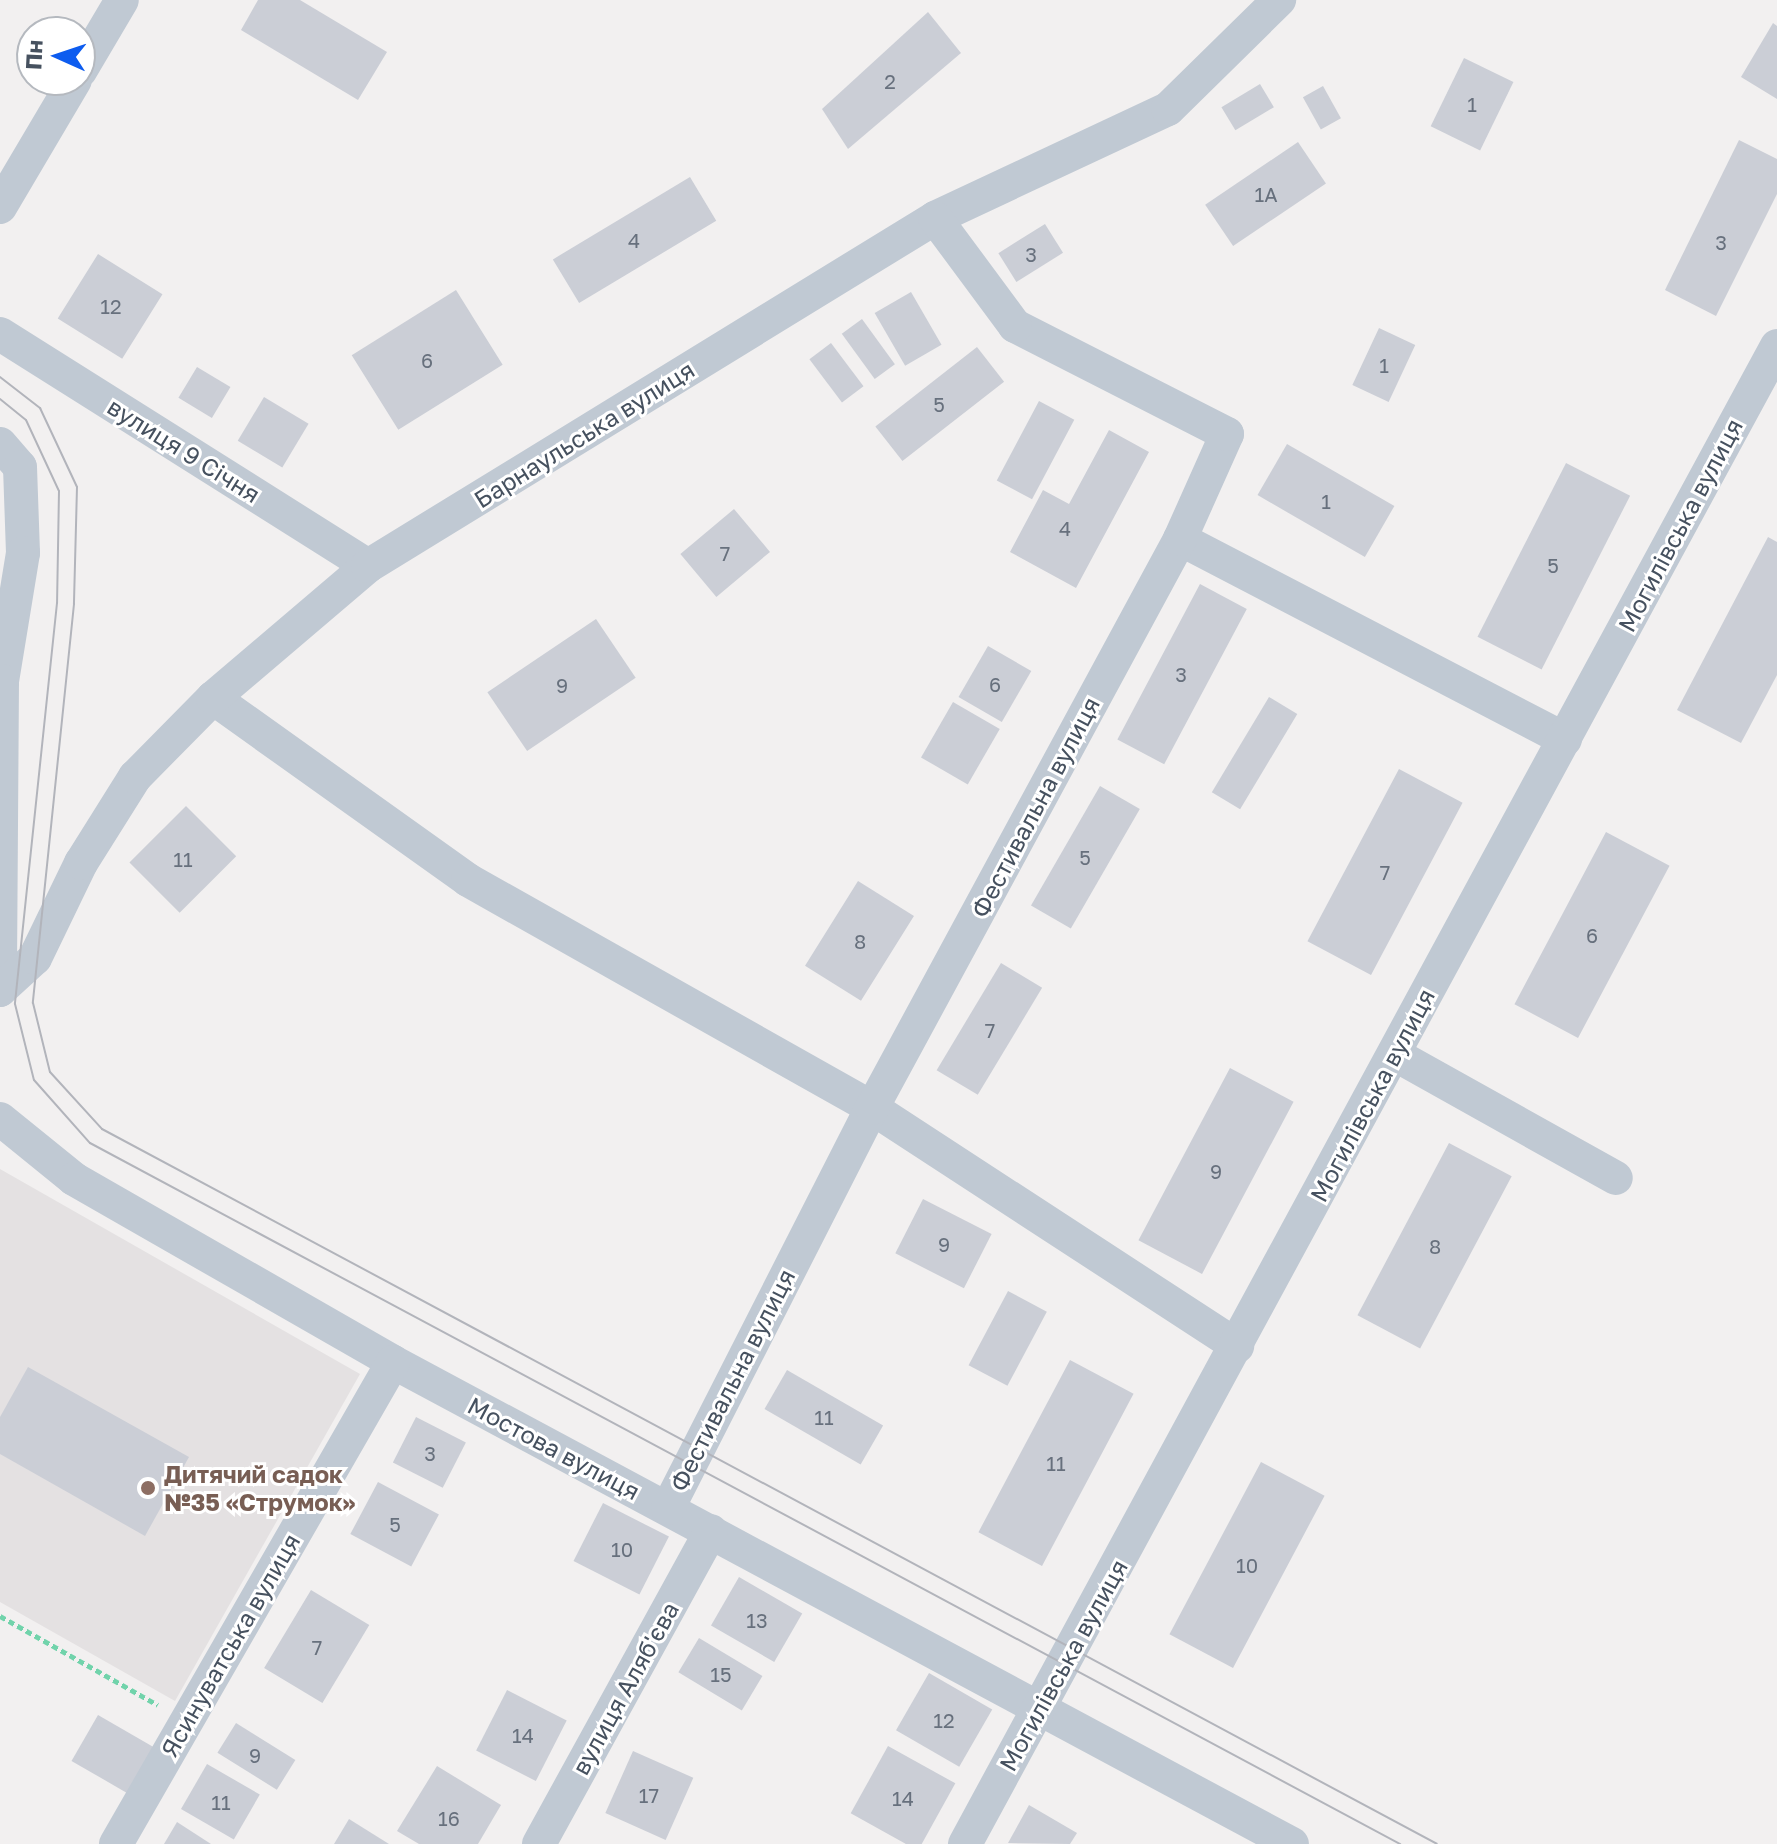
<!DOCTYPE html>
<meta charset="utf-8">
<style>
body{margin:0}
#map{position:relative;width:1777px;height:1844px;overflow:hidden;background:#f2f0f0;font-family:"Golos Text",sans-serif}
div>[style]{position:absolute}
[style*='--x']{left:calc(var(--x)*1px);top:calc(var(--y)*1px);width:calc(var(--w)*1px);rotate:calc(var(--a)*1deg)}
.education>*{inset:0;background:#e4e1e2}
.building>*{inset:0;background:#cbced6;transform-origin:0 0}
.path>*{height:5px;margin-top:-2.5px;transform-origin:0;background:repeating-linear-gradient(90deg,#71d3ab 0 6px,transparent 0 10px)}
.minor>*{height:34px;margin:-17px;padding:0 17px;transform-origin:17px;border-radius:17px;background:#c0c9d3}
.tram>*{height:2px;margin:-1px;padding:0 1px;transform-origin:1px;border-radius:1px;background:#b2b4bb}
.dots>*{width:22px;height:22px;translate:-50% -50%;box-sizing:border-box;border:4px solid #fff;border-radius:50%}
span{translate:-50% -50%;white-space:nowrap;text-align:center;line-height:1.15;-webkit-text-stroke:6px #fff;paint-order:stroke}
.number-label{font-size:20px;color:#67707d}
.number-label span{-webkit-text-stroke-width:0}
.street-label{font-size:24px;color:#46515f}
.education-label{font-size:24px;color:#785e54;font-weight:700}
.left{translate:0 -50%;text-align:left}
.north{position:absolute;left:16px;top:16px;width:80px;height:80px;box-sizing:border-box;background:#fff;border:2px solid #b5b9bf;border-radius:50%;rotate:273deg;font-size:22px;font-weight:700;line-height:32px;text-align:center;color:#46515f}
.north::after{content:'';display:block;margin:auto;width:28px;height:36px;background:#0d5cef;clip-path:polygon(50% 0,100% 100%,50% 72%,0 100%)}
</style>
<div id="map">
<div class="education">
<div style="clip-path:polygon(0 1169px,360px 1374px,175px 1701px,0 1602px)"></div>
</div>
<div class="building">
<div style="clip-path:polygon(258px 0,300px 0,387px 52px,358px 100px,241px 30px)"></div>
<div style="clip-path:polygon(928px 12px,961px 53px,848px 149px,822px 109px)"></div>
<div style="clip-path:polygon(1773px 23px,1777px 26px,1777px 99px,1741px 77px)"></div>
<div style="left:1464px;top:58px;width:55px;height:76px;rotate:26deg"></div>
<div style="left:1260px;top:84px;width:27px;height:45px;rotate:59deg"></div>
<div style="left:1323px;top:86px;width:37px;height:23px;rotate:61deg"></div>
<div style="clip-path:polygon(1739px 140px,1777px 159px,1777px 194px,1716px 316px,1665px 290px)"></div>
<div style="left:1298px;top:142px;width:50px;height:112px;rotate:56deg"></div>
<div style="left:690px;top:177px;width:51px;height:160px;rotate:59deg"></div>
<div style="left:1045px;top:224px;width:34px;height:55px;rotate:58deg"></div>
<div style="left:98px;top:254px;width:76px;height:76px;rotate:32deg"></div>
<div style="left:456px;top:290px;width:88px;height:123px;rotate:58deg"></div>
<div style="left:911px;top:292px;width:61px;height:42px;rotate:60deg"></div>
<div style="left:862px;top:319px;width:56px;height:25px;rotate:54deg"></div>
<div style="left:1379px;top:328px;width:40px;height:63px;rotate:25deg"></div>
<div style="left:831px;top:343px;width:54px;height:27px;rotate:53deg"></div>
<div style="left:977px;top:347px;width:44px;height:129px;rotate:52deg"></div>
<div style="left:197px;top:367px;width:39px;height:36px;rotate:31deg"></div>
<div style="left:264px;top:397px;width:52px;height:51px;rotate:31deg"></div>
<div style="left:1039px;top:401px;width:40px;height:90px;rotate:28deg"></div>
<div style="clip-path:polygon(1109px 430px,1149px 452px,1076px 588px,1010px 552px,1043px 490px,1069px 504px)"></div>
<div style="left:1287px;top:444px;width:124px;height:59px;rotate:30deg"></div>
<div style="left:1566px;top:463px;width:72px;height:195px;rotate:27deg"></div>
<div style="left:734px;top:509px;width:56px;height:70px;rotate:50deg"></div>
<div style="clip-path:polygon(1768px 537px,1777px 542px,1777px 675px,1741px 743px,1677px 710px)"></div>
<div style="left:1200px;top:584px;width:53px;height:176px;rotate:28deg"></div>
<div style="left:596px;top:619px;width:71px;height:131px;rotate:56deg"></div>
<div style="left:988px;top:646px;width:50px;height:59px;rotate:30deg"></div>
<div style="left:1269px;top:697px;width:33px;height:111px;rotate:31deg"></div>
<div style="left:953px;top:702px;width:54px;height:64px;rotate:30deg"></div>
<div style="left:1399px;top:769px;width:72px;height:195px;rotate:28deg"></div>
<div style="left:1100px;top:786px;width:46px;height:138px;rotate:30deg"></div>
<div style="left:186px;top:806px;width:71px;height:80px;rotate:45deg"></div>
<div style="left:1606px;top:832px;width:72px;height:195px;rotate:28deg"></div>
<div style="left:858px;top:881px;width:66px;height:100px;rotate:32deg"></div>
<div style="left:1001px;top:963px;width:48px;height:125px;rotate:31deg"></div>
<div style="left:1230px;top:1068px;width:72px;height:195px;rotate:28deg"></div>
<div style="left:1449px;top:1143px;width:71px;height:195px;rotate:28deg"></div>
<div style="left:923px;top:1199px;width:77px;height:61px;rotate:27deg"></div>
<div style="left:1008px;top:1291px;width:44px;height:84px;rotate:28deg"></div>
<div style="left:1070px;top:1360px;width:72px;height:195px;rotate:28deg"></div>
<div style="clip-path:polygon(28px 1367px,189px 1457px,145px 1536px,0 1454px,0 1417px)"></div>
<div style="left:787px;top:1370px;width:111px;height:45px;rotate:30deg"></div>
<div style="left:416px;top:1417px;width:56px;height:51px;rotate:27deg"></div>
<div style="left:1261px;top:1462px;width:72px;height:195px;rotate:28deg"></div>
<div style="left:378px;top:1482px;width:69px;height:59px;rotate:28deg"></div>
<div style="left:603px;top:1503px;width:74px;height:65px;rotate:27deg"></div>
<div style="left:739px;top:1577px;width:73px;height:56px;rotate:30deg"></div>
<div style="left:311px;top:1590px;width:68px;height:91px;rotate:31deg"></div>
<div style="left:699px;top:1638px;width:74px;height:40px;rotate:31deg"></div>
<div style="left:929px;top:1673px;width:73px;height:66px;rotate:30deg"></div>
<div style="left:507px;top:1690px;width:67px;height:68px;rotate:27deg"></div>
<div style="left:98px;top:1715px;width:67px;height:53px;rotate:30deg"></div>
<div style="left:236px;top:1723px;width:70px;height:35px;rotate:32deg"></div>
<div style="left:888px;top:1746px;width:77px;height:77px;rotate:29deg"></div>
<div style="left:633px;top:1751px;width:66px;height:68px;rotate:24deg"></div>
<div style="left:207px;top:1764px;width:61px;height:52px;rotate:30deg"></div>
<div style="clip-path:polygon(437px 1766px,501px 1805px,478px 1844px,419px 1844px,397px 1831px)"></div>
<div style="clip-path:polygon(1029px 1805px,1077px 1833px,1070px 1844px,1008px 1843px)"></div>
<div style="clip-path:polygon(349px 1819px,389px 1844px,334px 1844px)"></div>
<div style="clip-path:polygon(177px 1822px,211px 1844px,164px 1844px)"></div>
</div>
<div class="path">
<div style="--x:0;--y:1616;--w:181;--a:29.4"></div>
</div>
<div class="minor">
<div style="--x:80;--y:71;--w:82;--a:-59.4"></div>
<div style="--x:0;--y:207;--w:147;--a:-59.4"></div>
<div style="--x:0;--y:334;--w:435;--a:32.2"></div>
<div style="--x:0;--y:444;--w:30;--a:49"></div>
<div style="--x:20;--y:467;--w:86;--a:88"></div>
<div style="--x:23;--y:553;--w:130;--a:99.3"></div>
<div style="--x:2;--y:681;--w:309;--a:90.4"></div>
<div style="--x:1180;--y:539;--w:434;--a:27.5"></div>
<div style="--x:213;--y:698;--w:313;--a:35.5"></div>
<div style="--x:468;--y:880;--w:464;--a:29.4"></div>
<div style="--x:872;--y:1108;--w:436;--a:33.1"></div>
<div style="--x:0;--y:990;--w:47;--a:-42.4"></div>
<div style="--x:35;--y:958;--w:106;--a:-64.2"></div>
<div style="--x:81;--y:863;--w:102;--a:-57.9"></div>
<div style="--x:135;--y:777;--w:111;--a:-45.4"></div>
<div style="--x:213;--y:698;--w:204;--a:-40.4"></div>
<div style="--x:368;--y:566;--w:665;--a:-31.54"></div>
<div style="--x:935;--y:218;--w:257;--a:-25.1"></div>
<div style="--x:1168;--y:109;--w:156;--a:-44.5"></div>
<div style="--x:1394;--y:1054;--w:254;--a:29.2"></div>
<div style="--x:0;--y:1119;--w:95;--a:39"></div>
<div style="--x:74;--y:1179;--w:368;--a:29.8"></div>
<div style="--x:393;--y:1362;--w:1020;--a:28.2"></div>
<div style="--x:668;--y:1508;--w:449;--a:-63"></div>
<div style="--x:872;--y:1108;--w:647;--a:-61.57"></div>
<div style="--x:1180;--y:539;--w:115;--a:-65.9"></div>
<div style="--x:1227;--y:434;--w:238;--a:-153"></div>
<div style="--x:1015;--y:326;--w:134;--a:-126.5"></div>
<div style="--x:116;--y:1844;--w:556;--a:-60.11"></div>
<div style="--x:539;--y:1844;--w:357;--a:-61.2"></div>
<div style="--x:965;--y:1844;--w:1704;--a:-61.54"></div>
</div>
<div class="tram">
<div style="--x:0;--y:377;--w:51;--a:37.8"></div>
<div style="--x:40;--y:408;--w:87;--a:64.9"></div>
<div style="--x:77;--y:487;--w:117;--a:91.5"></div>
<div style="--x:74;--y:604;--w:401;--a:95.9"></div>
<div style="--x:33;--y:1003;--w:71;--a:76.2"></div>
<div style="--x:50;--y:1072;--w:77;--a:47.6"></div>
<div style="--x:102;--y:1129;--w:1514;--a:28.17"></div>
<div style="--x:0;--y:399;--w:33;--a:39"></div>
<div style="--x:26;--y:420;--w:78;--a:65.1"></div>
<div style="--x:59;--y:491;--w:112;--a:91"></div>
<div style="--x:57;--y:603;--w:403;--a:96"></div>
<div style="--x:15;--y:1004;--w:78;--a:76"></div>
<div style="--x:34;--y:1080;--w:84;--a:48.4"></div>
<div style="--x:90;--y:1143;--w:1486;--a:28.15"></div>
</div>
<div class="dots">
<div style="left:148px;top:1488px;background:#8d6e63"></div>
</div>
<div class="number-label">
<span style="left:890px;top:81px">2</span>
<span style="left:1472px;top:104px">1</span>
<span style="left:1266px;top:194px">1А</span>
<span style="left:634px;top:240px">4</span>
<span style="left:1721px;top:242px">3</span>
<span style="left:1031px;top:254px">3</span>
<span style="left:111px;top:306px">12</span>
<span style="left:427px;top:360px">6</span>
<span style="left:1384px;top:365px">1</span>
<span style="left:939px;top:404px">5</span>
<span style="left:1326px;top:501px">1</span>
<span style="left:1065px;top:528px">4</span>
<span style="left:725px;top:553px">7</span>
<span style="left:1553px;top:565px">5</span>
<span style="left:1181px;top:674px">3</span>
<span style="left:995px;top:684px">6</span>
<span style="left:562px;top:685px">9</span>
<span style="left:1085px;top:857px">5</span>
<span style="left:183px;top:859px">11</span>
<span style="left:1385px;top:872px">7</span>
<span style="left:1592px;top:935px">6</span>
<span style="left:860px;top:941px">8</span>
<span style="left:990px;top:1030px">7</span>
<span style="left:1216px;top:1171px">9</span>
<span style="left:944px;top:1244px">9</span>
<span style="left:1435px;top:1246px">8</span>
<span style="left:824px;top:1417px">11</span>
<span style="left:430px;top:1453px">3</span>
<span style="left:1056px;top:1463px">11</span>
<span style="left:395px;top:1524px">5</span>
<span style="left:622px;top:1549px">10</span>
<span style="left:1247px;top:1565px">10</span>
<span style="left:757px;top:1620px">13</span>
<span style="left:317px;top:1647px">7</span>
<span style="left:721px;top:1674px">15</span>
<span style="left:944px;top:1720px">12</span>
<span style="left:523px;top:1735px">14</span>
<span style="left:255px;top:1755px">9</span>
<span style="left:649px;top:1795px">17</span>
<span style="left:903px;top:1798px">14</span>
<span style="left:221px;top:1802px">11</span>
<span style="left:449px;top:1818px">16</span>
</div>
<div class="street-label">
<span style="left:584px;top:434px;rotate:-32deg">Барнаульська вулиця</span>
<span style="left:184px;top:450px;rotate:32deg">вулиця 9 Січня</span>
<span style="left:1680px;top:525px;rotate:-62deg">Могилівська вулиця</span>
<span style="left:1035px;top:807px;rotate:-62deg">Фестивальна вулиця</span>
<span style="left:1372px;top:1095px;rotate:-62deg">Могилівська вулиця</span>
<span style="left:732px;top:1380px;rotate:-63deg">Фестивальна вулиця</span>
<span style="left:554px;top:1448px;rotate:28deg">Мостова вулиця</span>
<span style="left:230px;top:1645px;rotate:-60deg">Ясинуватська вулиця</span>
<span style="left:1063px;top:1665px;rotate:-61deg">Могилівська вулиця</span>
<span style="left:625px;top:1688px;rotate:-61deg">вулиця Аляб'єва</span>
</div>
<div class="education-label">
<span class="left" style="left:164px;top:1488px">Дитячий садок<br>№35 «Струмок»</span>
</div>
<div class="north">Пн</div>
</div>
